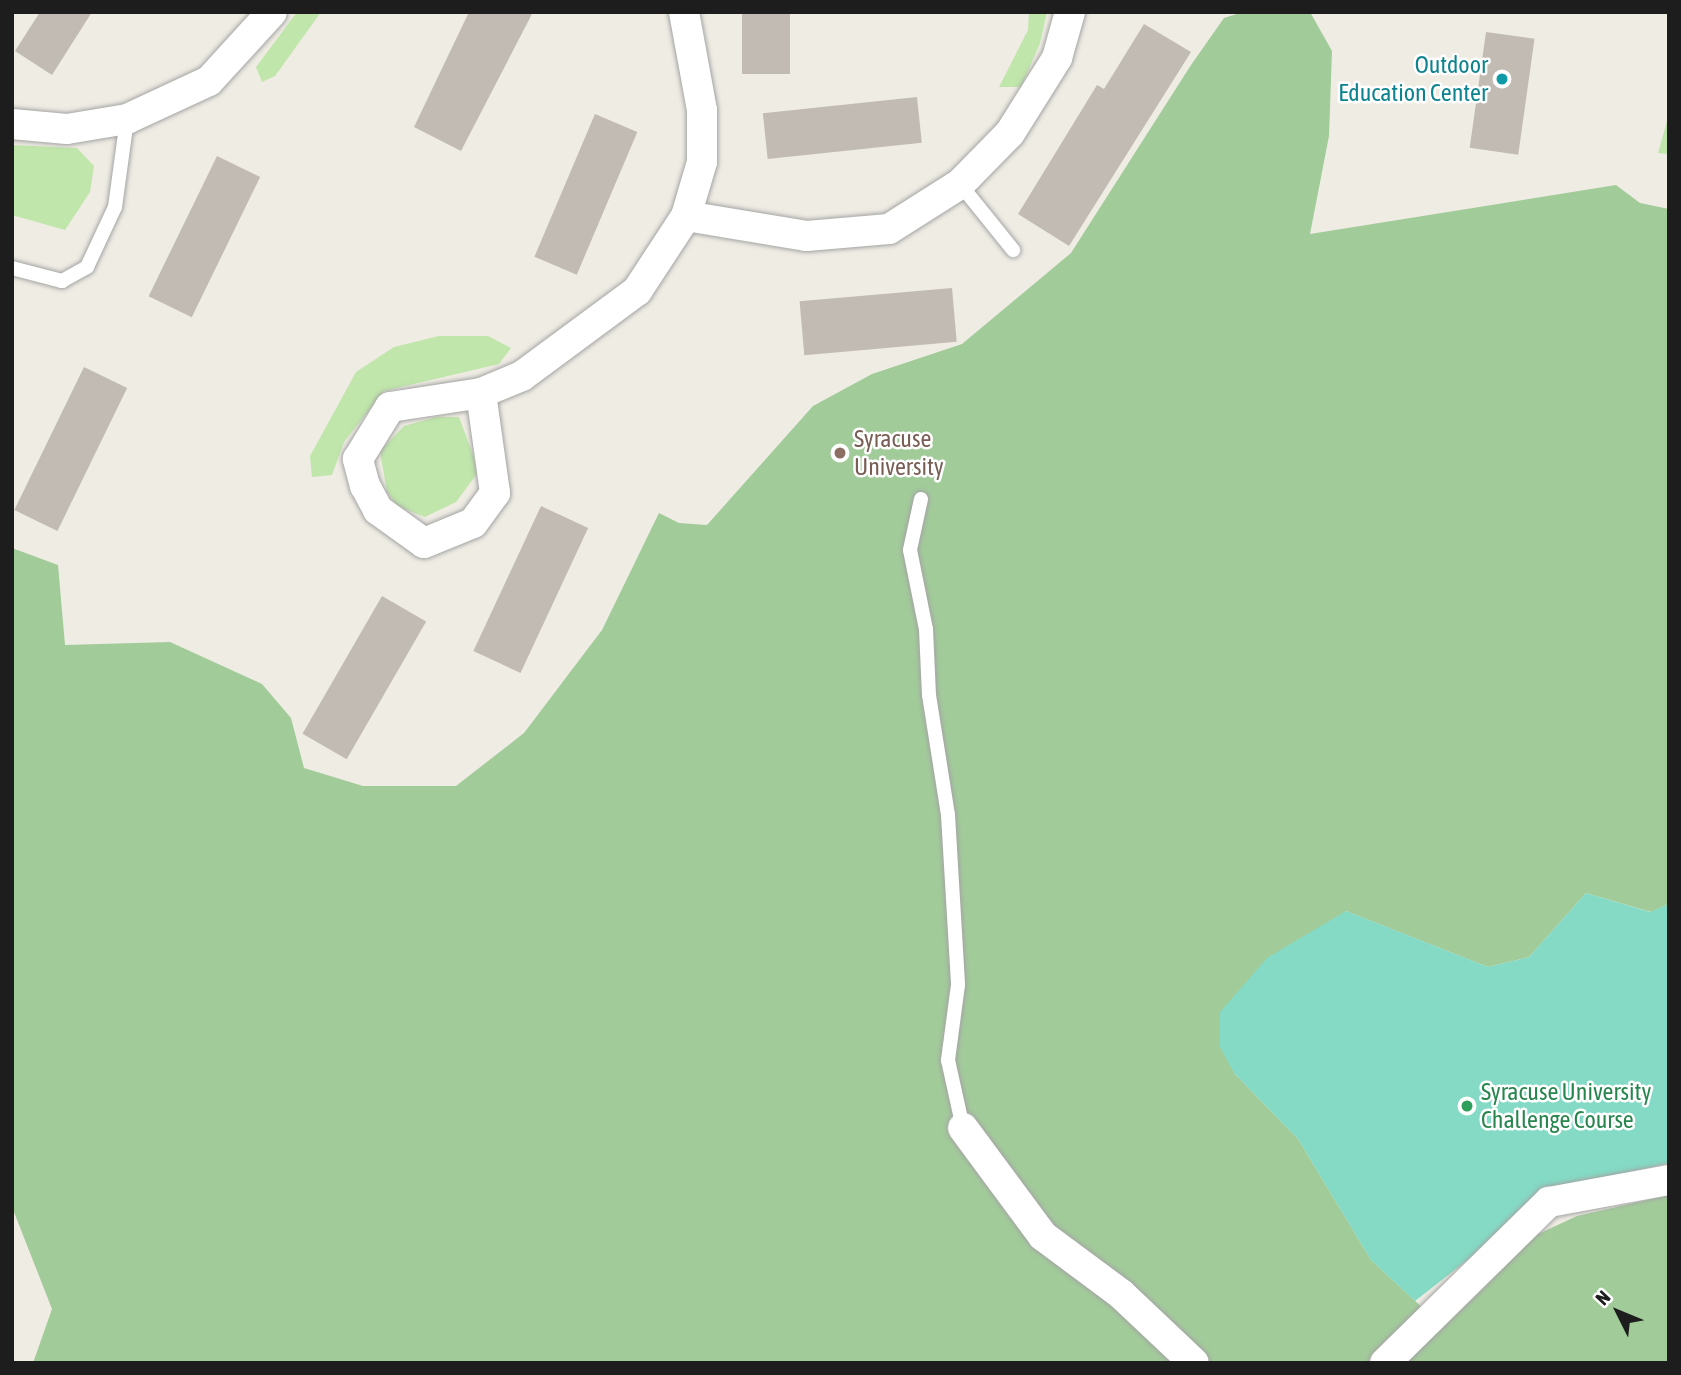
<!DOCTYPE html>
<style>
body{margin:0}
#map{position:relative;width:1681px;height:1375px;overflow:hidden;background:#eeece3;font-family:"Asap Condensed",sans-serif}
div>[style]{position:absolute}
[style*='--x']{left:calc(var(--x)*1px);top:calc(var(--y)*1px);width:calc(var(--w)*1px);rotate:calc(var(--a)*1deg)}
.grass>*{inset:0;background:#c0e6ab}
.forest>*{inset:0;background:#a2cb9a}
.pitch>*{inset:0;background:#84dac4}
.building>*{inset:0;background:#c2bbb3;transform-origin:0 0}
.roads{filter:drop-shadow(0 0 2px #a4a4a4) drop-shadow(0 0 2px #a4a4a4)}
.service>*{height:14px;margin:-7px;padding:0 7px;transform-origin:7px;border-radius:7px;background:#fff}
.minor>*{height:30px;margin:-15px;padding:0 15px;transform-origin:15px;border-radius:15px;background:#fff}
.dots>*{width:19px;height:19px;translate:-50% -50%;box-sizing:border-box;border:4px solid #fff;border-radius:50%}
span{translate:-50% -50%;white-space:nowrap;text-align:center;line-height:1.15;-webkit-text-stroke:5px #fff;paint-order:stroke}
.culture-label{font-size:24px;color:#0d838f}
.right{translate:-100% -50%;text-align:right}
.education-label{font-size:24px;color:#785e54}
.left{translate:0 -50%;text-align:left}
.leisure-label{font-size:24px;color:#27864d}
.frame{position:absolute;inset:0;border:14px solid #1d1d1d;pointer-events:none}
.north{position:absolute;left:1583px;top:1277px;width:70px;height:70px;-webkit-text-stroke:5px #fff;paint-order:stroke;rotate:313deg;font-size:19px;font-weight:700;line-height:28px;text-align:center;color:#1d1d1d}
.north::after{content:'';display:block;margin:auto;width:24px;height:32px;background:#1d1d1d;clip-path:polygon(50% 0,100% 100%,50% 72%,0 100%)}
</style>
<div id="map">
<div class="grass">
<div style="clip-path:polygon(297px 12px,321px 12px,275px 76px,262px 82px,256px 67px)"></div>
<div style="clip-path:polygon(1029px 12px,1047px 12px,1040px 43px,1021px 87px,999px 87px,1028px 30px)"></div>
<div style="clip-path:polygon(1669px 114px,1669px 154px,1658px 153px)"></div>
<div style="clip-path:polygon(12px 145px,77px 148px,94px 166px,90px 192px,65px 230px,12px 215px)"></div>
<div style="clip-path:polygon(439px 336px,488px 336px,511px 348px,499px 364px,384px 391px,344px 442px,332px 475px,312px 477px,310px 456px,356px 372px,394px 347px)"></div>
<div style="clip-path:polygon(436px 417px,459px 417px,479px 471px,456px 502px,425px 517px,397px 506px,387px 492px,380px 451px,404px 426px)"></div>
</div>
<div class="forest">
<div style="clip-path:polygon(1243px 12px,1310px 12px,1332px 51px,1329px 136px,1310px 234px,1616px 185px,1640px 203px,1669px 209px,1669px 904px,1651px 912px,1586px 893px,1529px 957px,1488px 967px,1346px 911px,1234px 1073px,1298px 1139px,1371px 1260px,1441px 1325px,1508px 1248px,1577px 1216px,1669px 1195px,1669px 1363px,33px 1363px,52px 1309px,12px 1207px,12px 548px,58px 565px,65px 645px,170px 642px,262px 684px,291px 718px,304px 768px,363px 786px,456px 786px,524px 733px,602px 630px,659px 513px,679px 523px,707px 525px,813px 406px,872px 374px,962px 344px,1071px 253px,1191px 65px,1224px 18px)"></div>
</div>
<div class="pitch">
<div style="clip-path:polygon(1586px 893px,1650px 912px,1669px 904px,1669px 1163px,1557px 1190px,1415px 1301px,1371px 1260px,1298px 1139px,1234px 1073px,1220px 1047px,1220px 1012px,1267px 958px,1346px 911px,1488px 967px,1529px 957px)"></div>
</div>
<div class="building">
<div style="clip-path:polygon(40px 12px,92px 12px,52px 75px,15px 51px)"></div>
<div style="clip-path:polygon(469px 12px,533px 12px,461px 151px,414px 127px)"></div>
<div style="left:742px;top:12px;width:48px;height:62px"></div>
<div style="clip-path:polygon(1144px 24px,1191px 52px,1069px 246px,1018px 214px,1097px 85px,1104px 89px)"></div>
<div style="left:1486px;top:32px;width:49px;height:117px;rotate:8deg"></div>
<div style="left:917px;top:97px;width:46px;height:155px;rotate:84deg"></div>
<div style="left:595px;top:114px;width:46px;height:155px;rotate:23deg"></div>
<div style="left:217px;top:156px;width:48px;height:156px;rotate:26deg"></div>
<div style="left:952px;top:288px;width:54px;height:153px;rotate:85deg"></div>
<div style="left:84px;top:367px;width:48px;height:159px;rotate:26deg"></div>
<div style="left:541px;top:506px;width:52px;height:160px;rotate:25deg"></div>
<div style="left:382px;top:596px;width:51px;height:159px;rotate:30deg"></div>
</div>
<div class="roads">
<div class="service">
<div style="--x:960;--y:184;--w:85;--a:51.2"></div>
<div style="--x:12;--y:268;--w:52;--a:14.6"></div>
<div style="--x:62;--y:281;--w:29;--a:-29"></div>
<div style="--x:87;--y:267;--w:66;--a:-65"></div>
<div style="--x:115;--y:207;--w:89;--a:-82.2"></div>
<div style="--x:921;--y:499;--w:52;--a:102.2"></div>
<div style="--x:910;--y:550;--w:81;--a:78.6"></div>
<div style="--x:926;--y:629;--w:66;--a:87.4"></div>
<div style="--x:929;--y:695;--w:121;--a:81"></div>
<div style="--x:948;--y:815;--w:170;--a:86.6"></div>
<div style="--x:958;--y:985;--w:76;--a:97.6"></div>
<div style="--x:948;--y:1060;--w:70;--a:77.6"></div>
</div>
<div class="minor">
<div style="--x:684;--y:12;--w:100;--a:79.6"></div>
<div style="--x:702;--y:110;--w:52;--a:90"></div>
<div style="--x:702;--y:162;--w:56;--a:106.5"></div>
<div style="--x:12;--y:124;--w:55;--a:5.2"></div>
<div style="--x:67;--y:129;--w:61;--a:-9.5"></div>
<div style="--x:127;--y:119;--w:90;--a:-24.9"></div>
<div style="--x:209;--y:81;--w:93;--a:-47.6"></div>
<div style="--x:481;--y:393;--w:101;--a:82"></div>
<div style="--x:495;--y:493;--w:37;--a:126"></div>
<div style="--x:473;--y:523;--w:53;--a:157.8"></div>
<div style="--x:424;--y:543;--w:57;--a:-144.3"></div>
<div style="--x:378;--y:510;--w:27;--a:-118"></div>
<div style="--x:365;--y:486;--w:28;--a:-105"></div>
<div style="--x:358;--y:459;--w:61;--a:-58.4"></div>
<div style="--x:390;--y:407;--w:92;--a:-8.7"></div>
<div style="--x:481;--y:393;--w:44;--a:-22.5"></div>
<div style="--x:522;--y:376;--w:143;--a:-36.5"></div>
<div style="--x:637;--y:291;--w:90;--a:-56.8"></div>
<div style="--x:686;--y:216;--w:123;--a:9.4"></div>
<div style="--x:807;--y:236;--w:82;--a:-4.9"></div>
<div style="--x:889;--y:229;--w:84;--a:-32.4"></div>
<div style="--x:960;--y:184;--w:71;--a:-45.6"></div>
<div style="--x:1010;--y:133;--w:89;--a:-57.9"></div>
<div style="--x:1057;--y:58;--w:48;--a:-74.2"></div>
<div style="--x:963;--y:1128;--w:134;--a:53.5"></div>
<div style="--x:1043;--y:1236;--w:97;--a:36.6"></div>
<div style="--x:1121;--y:1294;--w:100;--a:43.4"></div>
<div style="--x:1385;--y:1363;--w:230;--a:-44.5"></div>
<div style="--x:1549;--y:1202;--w:122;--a:-10.4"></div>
</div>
</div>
<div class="dots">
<div style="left:1502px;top:79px;background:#0f9aa8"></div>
<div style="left:840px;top:453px;background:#8d6e63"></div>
<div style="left:1467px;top:1106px;background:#2e9e5b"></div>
</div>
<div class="culture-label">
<span class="right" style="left:1488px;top:79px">Outdoor<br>Education Center</span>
</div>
<div class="education-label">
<span class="left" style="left:854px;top:453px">Syracuse<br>University</span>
</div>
<div class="leisure-label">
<span class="left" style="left:1481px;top:1106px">Syracuse University<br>Challenge Course</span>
</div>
<div class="frame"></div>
<div class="north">N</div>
</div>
